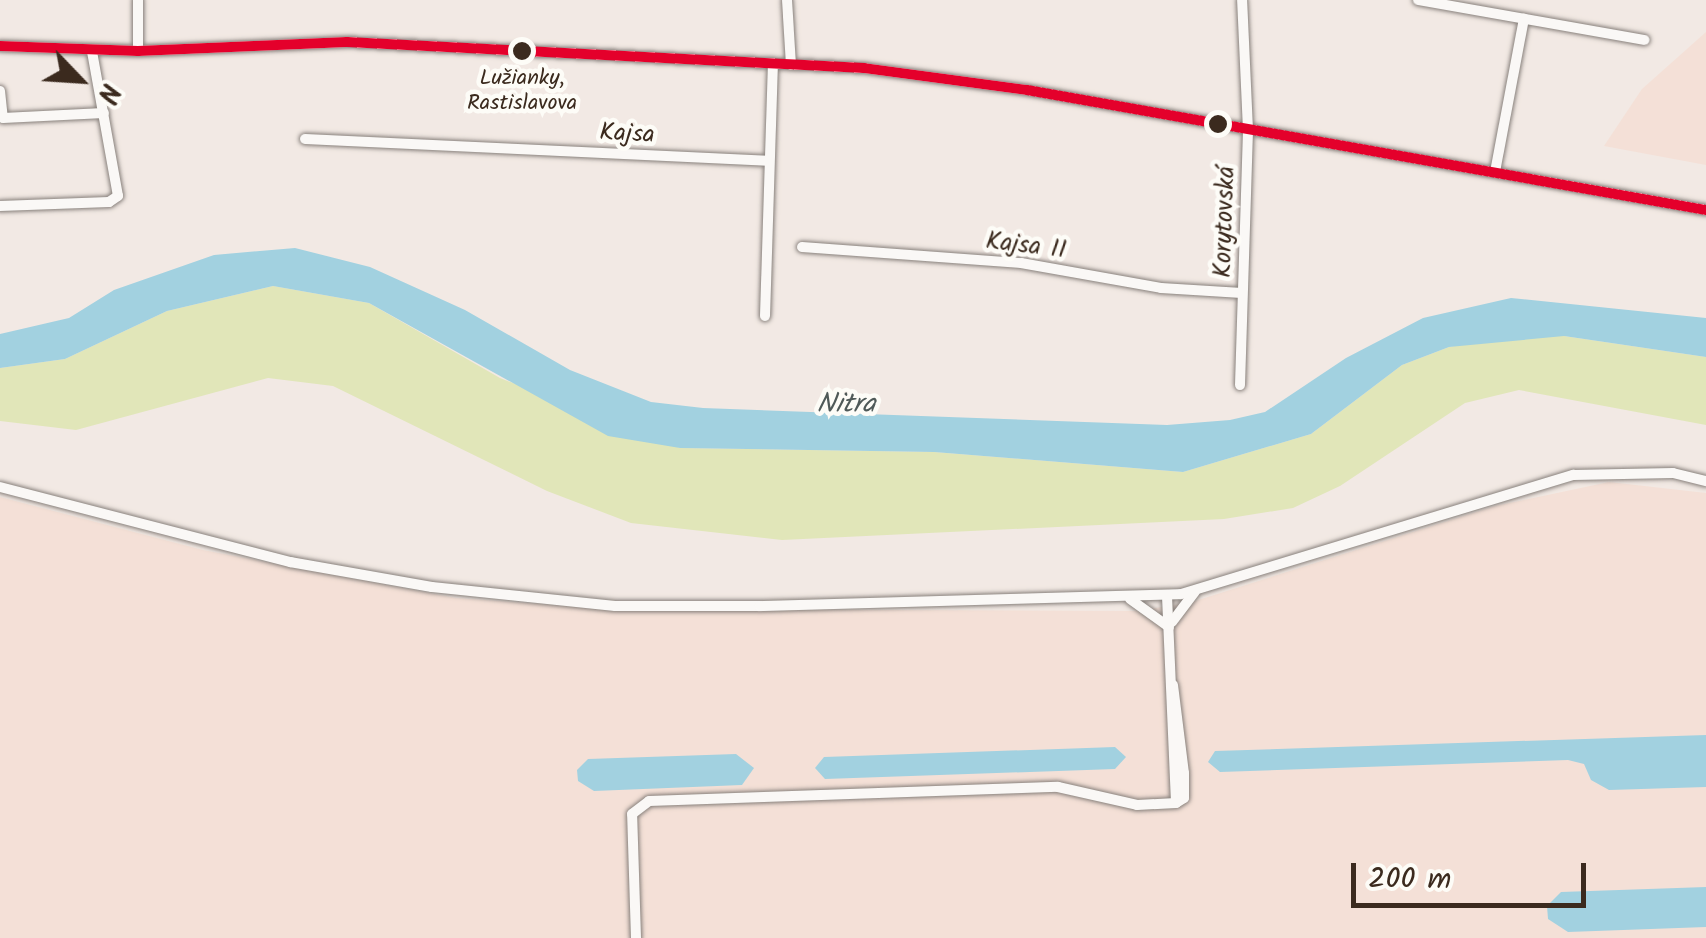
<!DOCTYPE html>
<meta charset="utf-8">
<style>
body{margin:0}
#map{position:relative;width:1706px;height:938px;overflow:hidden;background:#f2e9e4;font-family:Kalam,sans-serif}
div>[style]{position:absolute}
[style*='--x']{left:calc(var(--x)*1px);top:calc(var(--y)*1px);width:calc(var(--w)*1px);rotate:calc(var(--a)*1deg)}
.built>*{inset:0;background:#f4e0d7}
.green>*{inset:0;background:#e1e6b9}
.water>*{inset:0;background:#a2d1e0}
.roads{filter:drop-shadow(0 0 2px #88817c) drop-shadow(0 0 2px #88817c)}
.minor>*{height:10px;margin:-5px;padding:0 5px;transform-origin:5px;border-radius:5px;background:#faf8f6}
.bus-1>*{height:10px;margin:-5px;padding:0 5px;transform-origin:5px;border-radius:5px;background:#e4002b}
.dots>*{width:28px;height:28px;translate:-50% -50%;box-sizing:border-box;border:5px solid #fdfcf7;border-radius:50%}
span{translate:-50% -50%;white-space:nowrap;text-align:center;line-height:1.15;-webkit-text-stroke:9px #fdfcf7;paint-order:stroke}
.bus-label{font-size:22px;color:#3b2a1e}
.street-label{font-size:25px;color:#3b2a1e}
.water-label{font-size:28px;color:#4f5958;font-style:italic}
.north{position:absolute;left:30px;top:30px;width:100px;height:100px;-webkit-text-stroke:8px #fdfcf7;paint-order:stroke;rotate:115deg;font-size:28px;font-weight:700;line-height:40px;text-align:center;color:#3b2a1e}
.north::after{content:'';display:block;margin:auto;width:35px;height:45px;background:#3b2a1e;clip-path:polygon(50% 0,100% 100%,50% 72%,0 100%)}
.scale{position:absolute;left:1351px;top:863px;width:235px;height:45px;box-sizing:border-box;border:5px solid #3b2a1e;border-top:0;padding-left:12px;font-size:30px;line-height:35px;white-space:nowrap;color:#3b2a1e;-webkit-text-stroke:8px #fdfcf7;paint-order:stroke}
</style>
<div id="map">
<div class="built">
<div style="clip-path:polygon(1706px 32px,1706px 165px,1604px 146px,1642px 89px)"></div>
<div style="clip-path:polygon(1609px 482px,1706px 493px,1706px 938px,0 938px,0 497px,203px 550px,456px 598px,613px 609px,1137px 611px,1192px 602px,1495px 506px)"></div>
</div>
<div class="green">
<div style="clip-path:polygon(273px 286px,369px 303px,500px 378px,680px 448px,934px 452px,1183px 472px,1311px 434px,1402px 365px,1449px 347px,1511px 336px,1564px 336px,1706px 357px,1706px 425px,1519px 390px,1465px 403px,1340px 486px,1293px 508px,1224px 519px,782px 540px,631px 523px,547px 491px,333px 386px,268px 378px,76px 430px,0 421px,0 368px,65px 359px,167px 311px)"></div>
</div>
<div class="water">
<div style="clip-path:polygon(295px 248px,370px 267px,465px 310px,570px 370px,651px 402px,703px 408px,1167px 425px,1230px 420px,1265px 412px,1346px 358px,1423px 318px,1511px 298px,1706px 318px,1706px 357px,1564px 336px,1449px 347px,1402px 365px,1311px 434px,1183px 472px,934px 452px,680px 448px,608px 436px,369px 303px,273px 286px,167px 311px,65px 359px,0 368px,0 334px,69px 318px,114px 290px,214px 255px)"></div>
<div style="clip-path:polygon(1706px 735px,1706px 787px,1609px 790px,1591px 780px,1584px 764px,1568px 760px,1220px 772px,1208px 762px,1215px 751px)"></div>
<div style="clip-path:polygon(1115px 747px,1126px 757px,1115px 769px,825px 779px,815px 768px,824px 757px)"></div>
<div style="clip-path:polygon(736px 754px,754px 768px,742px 785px,594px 791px,578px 781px,577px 770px,588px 759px)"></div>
<div style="clip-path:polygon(1706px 887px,1706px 927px,1568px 932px,1548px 919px,1547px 906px,1561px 892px)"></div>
</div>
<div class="roads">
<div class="minor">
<div style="--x:138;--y:0;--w:51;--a:90"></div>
<div style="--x:787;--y:0;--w:65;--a:86.5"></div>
<div style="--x:1418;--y:0;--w:230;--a:10"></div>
<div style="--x:0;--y:46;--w:138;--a:2.1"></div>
<div style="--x:138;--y:51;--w:209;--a:-2.5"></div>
<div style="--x:347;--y:42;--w:518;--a:2.88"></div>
<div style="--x:864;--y:68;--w:164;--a:7.7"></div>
<div style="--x:1027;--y:90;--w:690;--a:10.02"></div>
<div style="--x:0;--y:91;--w:27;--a:84"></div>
<div style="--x:3;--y:118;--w:101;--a:-2.8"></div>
<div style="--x:305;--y:139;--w:463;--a:2.7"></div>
<div style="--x:1495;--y:172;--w:156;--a:-79.3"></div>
<div style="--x:0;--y:206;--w:109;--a:-2.1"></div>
<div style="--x:109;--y:202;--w:11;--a:-34"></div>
<div style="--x:118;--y:196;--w:147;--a:-100.2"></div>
<div style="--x:802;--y:247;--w:220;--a:4.2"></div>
<div style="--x:1021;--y:263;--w:142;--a:10.1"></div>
<div style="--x:1161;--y:288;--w:81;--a:3.5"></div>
<div style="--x:765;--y:316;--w:251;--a:-88.2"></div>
<div style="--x:1240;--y:385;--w:255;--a:-88.2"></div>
<div style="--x:1248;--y:130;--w:130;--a:-92.6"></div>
<div style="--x:0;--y:487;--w:300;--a:14.5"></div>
<div style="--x:290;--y:562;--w:144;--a:10"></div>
<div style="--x:432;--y:587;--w:184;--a:5.9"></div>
<div style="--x:615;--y:606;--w:145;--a:0"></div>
<div style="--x:760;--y:606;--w:421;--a:-1.6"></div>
<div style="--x:1181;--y:594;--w:410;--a:-16.9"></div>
<div style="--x:1573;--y:475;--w:100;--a:-1.1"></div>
<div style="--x:1673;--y:473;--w:34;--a:14"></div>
<div style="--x:1167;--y:596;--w:207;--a:87.5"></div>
<div style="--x:1130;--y:599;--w:48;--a:35.7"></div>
<div style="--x:1172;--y:622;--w:38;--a:-53"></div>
<div style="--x:1173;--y:685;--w:89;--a:82.9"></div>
<div style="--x:1184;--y:773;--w:25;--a:90"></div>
<div style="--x:1184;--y:798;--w:9;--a:148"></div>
<div style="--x:636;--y:938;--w:124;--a:-91.8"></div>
<div style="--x:632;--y:814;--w:21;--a:-37"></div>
<div style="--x:649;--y:801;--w:409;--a:-2"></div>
<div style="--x:1058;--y:787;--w:81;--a:12.8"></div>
<div style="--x:1137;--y:805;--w:39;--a:-3"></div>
</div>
</div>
<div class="bus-1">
<div style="--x:0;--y:46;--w:138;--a:2.1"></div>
<div style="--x:138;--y:51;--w:209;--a:-2.5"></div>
<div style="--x:347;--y:42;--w:518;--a:2.88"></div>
<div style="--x:864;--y:68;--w:164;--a:7.7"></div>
<div style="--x:1027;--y:90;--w:690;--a:10.02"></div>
</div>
<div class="dots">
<div style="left:522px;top:51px;background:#3b2a1e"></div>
<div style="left:1218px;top:124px;background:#3b2a1e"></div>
</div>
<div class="bus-label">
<span style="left:522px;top:91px">Lužianky,<br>Rastislavova</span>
</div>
<div class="street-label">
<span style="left:627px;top:134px;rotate:3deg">Kajsa</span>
<span style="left:1225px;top:222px;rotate:-88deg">Korytovská</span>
<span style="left:1026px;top:246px;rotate:7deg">Kajsa II</span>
</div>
<div class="water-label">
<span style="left:846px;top:405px">Nitra</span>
</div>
<div class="north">N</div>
<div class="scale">200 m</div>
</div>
